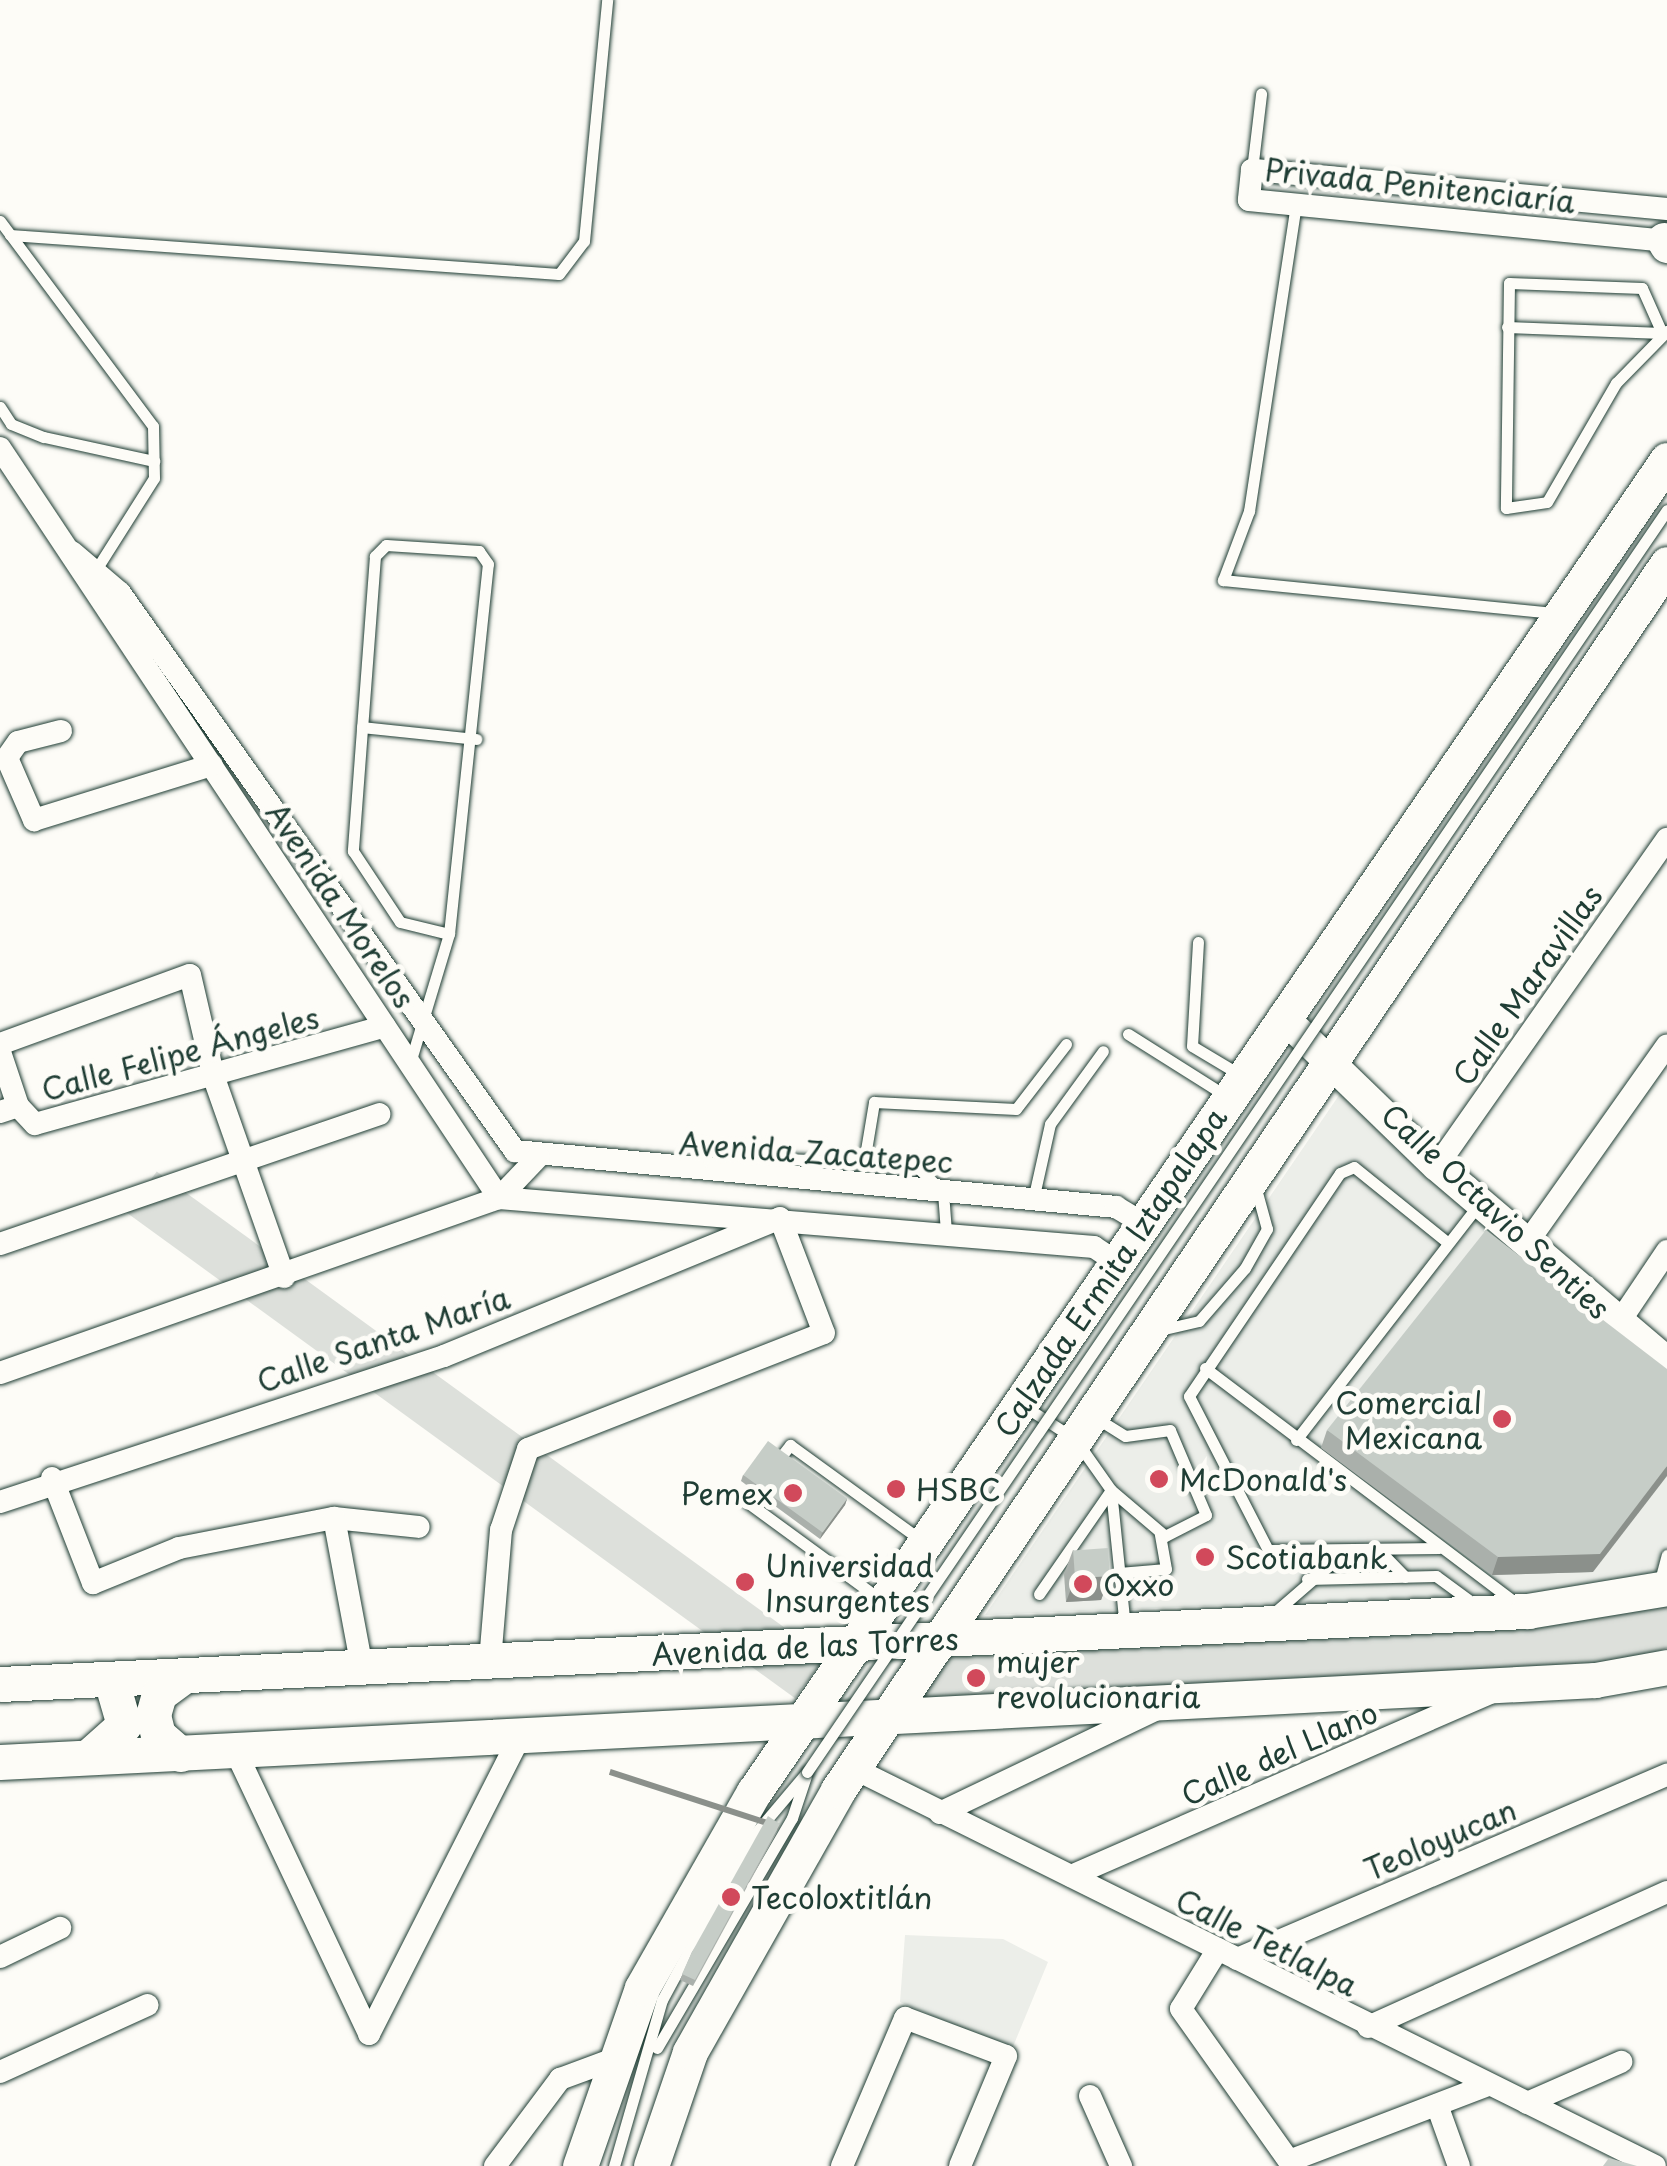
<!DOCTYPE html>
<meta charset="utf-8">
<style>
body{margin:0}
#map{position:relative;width:1667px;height:2166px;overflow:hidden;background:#fdfcf7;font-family:"Playpen Sans",sans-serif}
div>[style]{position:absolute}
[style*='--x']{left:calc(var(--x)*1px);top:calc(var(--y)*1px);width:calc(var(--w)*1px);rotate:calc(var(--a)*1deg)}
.built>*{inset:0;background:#eceee9}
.green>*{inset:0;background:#dde0db;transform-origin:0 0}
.roads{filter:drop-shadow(0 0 2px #1f3d34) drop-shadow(0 0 2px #1f3d34)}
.lane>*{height:11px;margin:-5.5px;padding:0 5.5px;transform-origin:5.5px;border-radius:5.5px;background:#fdfcf7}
.street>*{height:22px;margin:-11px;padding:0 11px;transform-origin:11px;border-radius:11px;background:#fdfcf7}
.secondary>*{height:30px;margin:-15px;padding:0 15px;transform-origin:15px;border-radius:15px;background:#fdfcf7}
.primary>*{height:35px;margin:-17.5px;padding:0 17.5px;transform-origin:17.5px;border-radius:17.5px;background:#fdfcf7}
.bridges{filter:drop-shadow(0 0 2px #1f3d34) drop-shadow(0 0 2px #1f3d34)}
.lane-bridge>*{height:11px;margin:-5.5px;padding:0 5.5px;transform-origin:5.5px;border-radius:5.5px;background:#fdfcf7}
.wall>*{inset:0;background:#aab0ab}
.shaded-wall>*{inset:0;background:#8b908b;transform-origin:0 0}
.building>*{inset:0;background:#c6cdc7;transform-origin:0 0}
.dots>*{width:28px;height:28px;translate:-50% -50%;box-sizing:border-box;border:5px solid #fdfcf7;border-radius:50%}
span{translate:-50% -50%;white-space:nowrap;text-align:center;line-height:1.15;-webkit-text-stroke:10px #fdfcf7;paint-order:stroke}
.street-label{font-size:30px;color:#1f3d34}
.poi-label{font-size:30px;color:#1f3d34}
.right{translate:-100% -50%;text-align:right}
.left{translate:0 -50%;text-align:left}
</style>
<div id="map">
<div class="built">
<div style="clip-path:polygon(1346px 1085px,1667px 1371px,1667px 1571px,1619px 1589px,985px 1615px)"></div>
<div style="clip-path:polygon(905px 1935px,1003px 1939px,1048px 1962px,1012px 2049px,900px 2002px)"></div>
</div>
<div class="green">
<div style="clip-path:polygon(1667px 1595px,1667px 1648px,1616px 1666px,914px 1703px,951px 1652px,1611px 1616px)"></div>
<div style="left:825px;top:1657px;width:51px;height:826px;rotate:126deg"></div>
</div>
<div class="roads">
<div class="lane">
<div style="--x:1252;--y:170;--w:77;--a:-83.2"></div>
<div style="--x:1296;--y:204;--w:311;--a:98.7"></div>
<div style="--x:1249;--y:511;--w:74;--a:110.6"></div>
<div style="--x:1223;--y:580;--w:332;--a:5.7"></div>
<div style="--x:0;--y:221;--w:256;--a:53.3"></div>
<div style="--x:153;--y:426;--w:52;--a:88.9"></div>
<div style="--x:154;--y:478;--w:112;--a:122.3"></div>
<div style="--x:10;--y:235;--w:550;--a:4.06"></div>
<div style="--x:559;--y:274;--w:41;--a:-52.9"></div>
<div style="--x:584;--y:241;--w:242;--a:-84.5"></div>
<div style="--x:1507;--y:327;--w:155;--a:2.2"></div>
<div style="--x:1662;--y:333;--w:49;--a:-114"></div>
<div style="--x:1642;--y:288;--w:133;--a:-177.8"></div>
<div style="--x:1509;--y:283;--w:225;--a:90.8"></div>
<div style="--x:1506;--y:508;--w:41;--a:-8.3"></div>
<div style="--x:1547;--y:502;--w:138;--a:-59.9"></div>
<div style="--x:1616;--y:383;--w:73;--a:-45.6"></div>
<div style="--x:0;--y:407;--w:20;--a:57"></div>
<div style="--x:11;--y:424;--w:35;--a:22"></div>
<div style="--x:44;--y:437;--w:113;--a:12.3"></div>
<div style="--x:362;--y:727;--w:115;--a:6"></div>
<div style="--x:1198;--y:942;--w:104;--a:93.3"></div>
<div style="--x:1192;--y:1046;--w:55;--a:30.8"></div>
<div style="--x:1128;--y:1034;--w:115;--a:32.2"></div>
<div style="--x:410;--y:1063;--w:135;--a:-73.2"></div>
<div style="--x:449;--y:934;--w:372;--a:-84"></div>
<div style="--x:488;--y:564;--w:16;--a:-125"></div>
<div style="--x:479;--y:551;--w:93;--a:-176.3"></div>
<div style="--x:386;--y:545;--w:16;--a:135"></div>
<div style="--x:375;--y:556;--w:296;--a:94.3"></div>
<div style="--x:353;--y:851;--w:85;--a:56.5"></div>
<div style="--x:400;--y:922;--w:50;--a:13.8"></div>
<div style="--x:864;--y:1162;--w:61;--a:-80.5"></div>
<div style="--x:874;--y:1102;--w:142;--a:2.8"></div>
<div style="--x:1016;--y:1109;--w:82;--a:-52.4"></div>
<div style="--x:715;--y:1166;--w:19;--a:-28"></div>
<div style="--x:732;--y:1157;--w:182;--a:2.2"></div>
<div style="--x:914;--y:1164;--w:40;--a:44"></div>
<div style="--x:943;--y:1192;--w:40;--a:85.7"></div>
<div style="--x:1033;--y:1200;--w:78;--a:-77.4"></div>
<div style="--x:1050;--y:1124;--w:90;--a:-54"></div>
<div style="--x:1160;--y:1330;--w:40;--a:-13"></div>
<div style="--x:1199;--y:1321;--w:70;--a:-49"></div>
<div style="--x:1245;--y:1268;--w:45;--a:-60.6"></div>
<div style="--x:1267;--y:1229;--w:46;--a:-105.3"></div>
<div style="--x:1205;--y:1368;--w:390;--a:37.1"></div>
<div style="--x:1024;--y:1406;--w:61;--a:32.9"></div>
<div style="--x:1075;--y:1439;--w:62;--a:54.8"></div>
<div style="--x:1111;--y:1490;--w:139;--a:84.2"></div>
<div style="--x:1296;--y:1440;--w:300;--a:-52.2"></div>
<div style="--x:776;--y:1463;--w:23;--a:-52"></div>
<div style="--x:790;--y:1445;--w:163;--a:36"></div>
<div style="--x:762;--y:1482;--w:25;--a:127"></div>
<div style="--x:747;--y:1502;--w:166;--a:36.2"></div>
<div style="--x:1439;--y:1548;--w:171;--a:179.3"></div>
<div style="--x:1268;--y:1550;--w:173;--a:-117.2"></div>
<div style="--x:1189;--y:1396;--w:269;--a:-55.9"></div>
<div style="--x:1340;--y:1173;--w:15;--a:-23"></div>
<div style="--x:1354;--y:1167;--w:119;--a:38.9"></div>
<div style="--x:1380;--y:1551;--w:36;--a:46"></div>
<div style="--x:1119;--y:1573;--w:47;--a:-4.9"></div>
<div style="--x:1166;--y:1569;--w:36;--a:-100"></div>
<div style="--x:1307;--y:1579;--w:129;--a:-1.3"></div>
<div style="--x:1436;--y:1576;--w:51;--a:36.2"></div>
<div style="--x:1659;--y:1584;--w:30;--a:-75"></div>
<div style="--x:1039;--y:1594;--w:126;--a:-55.3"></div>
<div style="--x:1111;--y:1490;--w:71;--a:40.4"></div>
<div style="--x:1165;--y:1536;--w:46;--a:-27.1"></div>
<div style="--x:1206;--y:1515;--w:92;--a:-113"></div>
<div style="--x:1170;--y:1430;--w:45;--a:172.4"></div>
<div style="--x:1125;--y:1436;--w:36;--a:-148"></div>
<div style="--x:1274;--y:1613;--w:90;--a:-40.9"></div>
<div style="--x:657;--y:2048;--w:267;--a:-59.6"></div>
<div style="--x:792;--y:1818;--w:44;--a:-71.6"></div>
<div style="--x:614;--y:2166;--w:173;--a:-73.9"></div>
<div style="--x:662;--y:2000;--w:179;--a:-61.6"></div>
<div style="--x:747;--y:1843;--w:93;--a:-49.8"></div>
</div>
<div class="street">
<div style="--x:1667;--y:209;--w:417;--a:-174.6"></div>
<div style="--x:1252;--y:170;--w:30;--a:96"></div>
<div style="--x:1249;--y:200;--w:420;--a:5.6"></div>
<div style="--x:0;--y:448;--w:901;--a:56.36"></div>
<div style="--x:499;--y:1198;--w:597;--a:4.71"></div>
<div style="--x:1094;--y:1247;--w:25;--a:34"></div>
<div style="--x:72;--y:552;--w:63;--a:40.5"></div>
<div style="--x:120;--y:593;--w:684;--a:54.71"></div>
<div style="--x:515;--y:1151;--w:604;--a:5.32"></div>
<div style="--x:1116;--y:1207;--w:29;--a:31"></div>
<div style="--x:61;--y:731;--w:44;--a:165.7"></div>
<div style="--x:18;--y:742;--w:19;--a:125"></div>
<div style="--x:7;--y:758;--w:68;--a:66.5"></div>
<div style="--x:34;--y:820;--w:186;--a:-17.2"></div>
<div style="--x:0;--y:1044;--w:202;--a:-20"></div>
<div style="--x:190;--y:975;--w:106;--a:76.9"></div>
<div style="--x:214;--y:1078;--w:211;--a:70.6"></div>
<div style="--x:0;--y:1052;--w:57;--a:71.6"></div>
<div style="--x:0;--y:1112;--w:19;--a:-18"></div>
<div style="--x:18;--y:1106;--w:25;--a:47"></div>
<div style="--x:35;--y:1124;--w:363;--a:-15.6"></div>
<div style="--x:1437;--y:1166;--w:400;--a:-54.9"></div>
<div style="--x:1527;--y:1243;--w:242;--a:-54.7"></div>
<div style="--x:0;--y:1244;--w:401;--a:-18.9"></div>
<div style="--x:1618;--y:1324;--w:88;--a:-56.1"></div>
<div style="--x:0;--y:1373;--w:529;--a:-19.33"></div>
<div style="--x:499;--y:1198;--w:57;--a:-46.4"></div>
<div style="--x:52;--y:1478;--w:113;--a:68.7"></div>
<div style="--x:93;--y:1583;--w:93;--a:-22.1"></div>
<div style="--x:179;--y:1548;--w:158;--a:-11"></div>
<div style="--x:334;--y:1518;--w:85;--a:6"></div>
<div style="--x:0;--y:1502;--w:467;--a:-18.2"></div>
<div style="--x:444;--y:1356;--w:363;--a:-22.3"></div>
<div style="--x:780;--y:1218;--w:123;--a:69.1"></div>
<div style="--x:824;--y:1333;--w:318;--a:158.6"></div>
<div style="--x:528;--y:1449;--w:85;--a:108.4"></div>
<div style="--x:501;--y:1530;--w:131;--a:94.8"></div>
<div style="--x:334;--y:1518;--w:152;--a:79.4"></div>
<div style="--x:235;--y:1750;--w:314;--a:64.7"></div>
<div style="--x:853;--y:1768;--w:895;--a:26.39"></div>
<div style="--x:940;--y:1813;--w:241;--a:-25.6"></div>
<div style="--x:1071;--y:1876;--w:460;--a:-23.6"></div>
<div style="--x:1218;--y:1949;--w:70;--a:121.7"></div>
<div style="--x:1181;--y:2009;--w:186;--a:54.6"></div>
<div style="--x:1289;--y:2161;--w:213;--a:-20.9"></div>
<div style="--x:0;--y:1957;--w:67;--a:-25.8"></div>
<div style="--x:1237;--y:1959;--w:468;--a:-23.2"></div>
<div style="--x:1368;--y:2027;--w:328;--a:-24.3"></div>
<div style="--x:369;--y:2034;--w:339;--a:-63.1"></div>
<div style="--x:0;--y:2072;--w:162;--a:-24.4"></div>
<div style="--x:1090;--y:2096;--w:77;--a:66.1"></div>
<div style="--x:1527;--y:2103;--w:103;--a:-23.6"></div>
<div style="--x:1437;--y:2105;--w:65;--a:70.2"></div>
<div style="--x:495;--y:2166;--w:109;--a:-53.2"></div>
<div style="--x:560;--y:2079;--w:58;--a:-20.3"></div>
<div style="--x:842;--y:2166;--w:161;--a:-66.9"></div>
<div style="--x:905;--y:2018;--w:108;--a:20.6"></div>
<div style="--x:1006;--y:2056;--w:119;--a:112.7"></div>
</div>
<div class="secondary">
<div style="--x:1283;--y:1017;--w:214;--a:44.1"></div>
<div style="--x:1437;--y:1166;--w:302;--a:40.4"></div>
</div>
<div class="primary">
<div style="--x:1664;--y:240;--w:6;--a:59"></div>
<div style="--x:0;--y:1684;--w:1530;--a:-2.74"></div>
<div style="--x:1528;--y:1611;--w:141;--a:-9.4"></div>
<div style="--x:180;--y:1754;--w:29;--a:-139"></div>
<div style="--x:158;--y:1735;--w:21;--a:-104"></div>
<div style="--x:153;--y:1715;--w:22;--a:-74"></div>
<div style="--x:159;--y:1694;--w:32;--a:-36"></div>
<div style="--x:88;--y:1757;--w:48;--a:-41.6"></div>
<div style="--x:124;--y:1725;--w:47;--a:-106.1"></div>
<div style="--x:0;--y:1762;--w:1597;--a:-2.94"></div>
<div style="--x:1595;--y:1680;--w:73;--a:-10.2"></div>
<div style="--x:580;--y:2166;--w:188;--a:-70.8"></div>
<div style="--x:642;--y:1988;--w:226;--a:-60.3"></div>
<div style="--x:754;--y:1792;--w:1615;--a:-55.57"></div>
<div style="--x:651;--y:2166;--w:120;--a:-71.1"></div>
<div style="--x:690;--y:2052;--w:301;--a:-60.5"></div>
<div style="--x:838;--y:1790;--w:1480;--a:-55.93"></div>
</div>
</div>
<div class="bridges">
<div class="lane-bridge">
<div style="--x:807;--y:1772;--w:1527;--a:-55.73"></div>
</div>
</div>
<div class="wall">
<div style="clip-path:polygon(1327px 1430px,1593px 1572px,1492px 1575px,1321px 1448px)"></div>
<div style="clip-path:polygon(743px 1475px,847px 1499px,845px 1505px,820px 1539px,741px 1481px)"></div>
<div style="clip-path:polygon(1073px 1550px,1110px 1576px,1101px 1600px,1066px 1602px,1064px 1574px)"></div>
<div style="clip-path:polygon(778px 1830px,693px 1986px,680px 1980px,692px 1952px)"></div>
</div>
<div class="shaded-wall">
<div style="clip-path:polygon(1667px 1466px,1667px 1476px,1593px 1572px,1492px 1575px,1498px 1557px)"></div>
<div style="clip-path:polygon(847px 1499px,845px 1505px,820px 1539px,822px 1533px)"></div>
<div style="clip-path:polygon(1110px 1576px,1101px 1600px,1066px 1602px,1075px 1578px)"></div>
<div style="left:780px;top:1824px;width:6px;height:178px;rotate:108deg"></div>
</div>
<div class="building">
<div style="clip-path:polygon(1486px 1230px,1667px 1369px,1667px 1466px,1600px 1554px,1498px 1557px,1327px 1430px)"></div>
<div style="left:768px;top:1441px;width:98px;height:42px;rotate:36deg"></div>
<div style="left:1108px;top:1548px;width:28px;height:35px;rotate:86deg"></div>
<div style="clip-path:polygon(768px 1816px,780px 1824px,695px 1980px,682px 1974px,692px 1952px)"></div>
<div style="clip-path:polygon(1609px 2158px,1637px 2166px,1603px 2166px)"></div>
</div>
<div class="dots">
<div style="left:1502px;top:1419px;background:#d1495b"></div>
<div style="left:1159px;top:1479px;background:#d1495b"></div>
<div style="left:896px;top:1489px;background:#d1495b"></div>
<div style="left:793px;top:1493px;background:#d1495b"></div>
<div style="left:1205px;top:1557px;background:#d1495b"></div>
<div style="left:745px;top:1582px;background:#d1495b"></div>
<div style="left:1083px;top:1584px;background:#d1495b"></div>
<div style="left:976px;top:1678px;background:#d1495b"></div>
<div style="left:731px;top:1897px;background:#d1495b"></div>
</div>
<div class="street-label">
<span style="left:1420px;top:185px;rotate:6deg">Privada Penitenciaría</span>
<span style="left:341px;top:905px;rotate:56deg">Avenida Morelos</span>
<span style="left:1527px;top:985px;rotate:-55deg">Calle Maravillas</span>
<span style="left:180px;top:1053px;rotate:-15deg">Calle Felipe Ángeles</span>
<span style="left:816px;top:1152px;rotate:4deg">Avenida Zacatepec</span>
<span style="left:1496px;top:1211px;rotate:43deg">Calle Octavio Senties</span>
<span style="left:1110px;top:1272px;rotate:-56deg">Calzada Ermita Iztapalapa</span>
<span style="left:383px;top:1339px;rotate:-19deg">Calle Santa María</span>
<span style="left:805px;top:1646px;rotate:-3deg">Avenida de las Torres</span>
<span style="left:1279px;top:1753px;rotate:-24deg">Calle del Llano</span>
<span style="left:1440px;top:1839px;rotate:-23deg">Teoloyucan</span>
<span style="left:1267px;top:1942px;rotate:27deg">Calle Tetlalpa</span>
</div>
<div class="poi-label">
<span class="right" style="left:1482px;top:1419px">Comercial<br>Mexicana</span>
<span class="left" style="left:1179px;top:1479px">McDonald's</span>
<span class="left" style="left:916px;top:1489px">HSBC</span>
<span class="right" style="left:773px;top:1493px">Pemex</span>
<span class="left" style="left:1225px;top:1557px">Scotiabank</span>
<span class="left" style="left:765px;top:1582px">Universidad<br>Insurgentes</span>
<span class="left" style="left:1103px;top:1584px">Oxxo</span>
<span class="left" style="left:996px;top:1678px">mujer<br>revolucionaria</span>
<span class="left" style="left:751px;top:1897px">Tecoloxtitlán</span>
</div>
</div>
